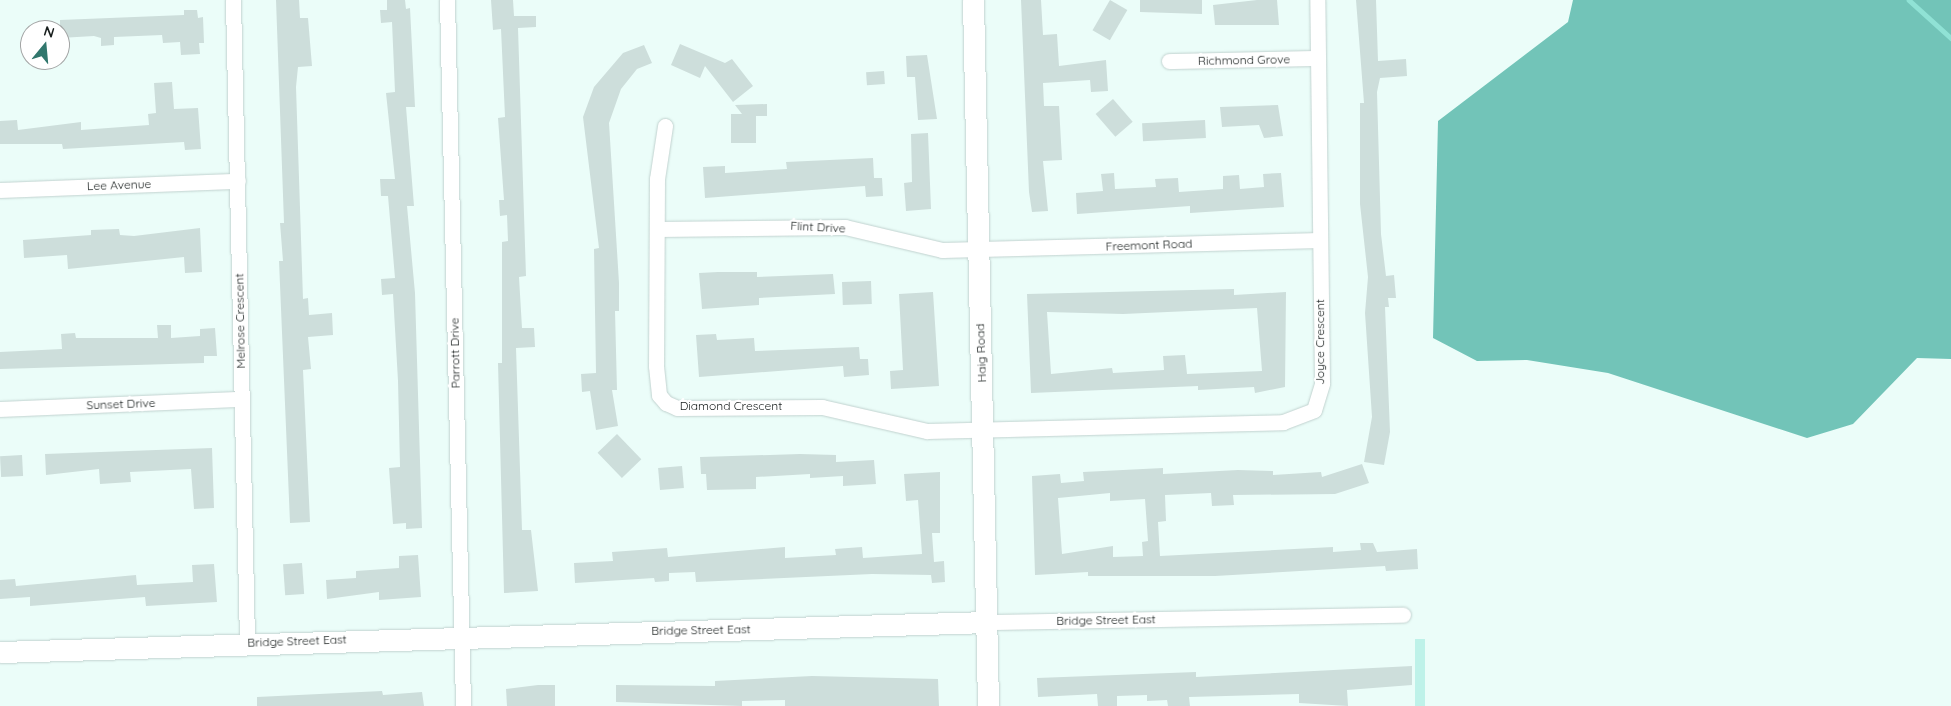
<!DOCTYPE html>
<style>
body{margin:0}
#map{position:relative;width:1951px;height:706px;overflow:hidden;background:#ebfdf9;font-family:Quicksand,sans-serif}
div>[style]{position:absolute}
[style*='--x']{left:calc(var(--x)*1px);top:calc(var(--y)*1px);width:calc(var(--w)*1px);rotate:calc(var(--a)*1deg)}
.green>*{inset:0;background:#bef2e9;transform-origin:0 0}
.forest>*{inset:0;background:#72c4b8}
.stream>*{height:4.5px;margin:-2.25px;padding:0 2.25px;transform-origin:2.25px;border-radius:2.25px;background:#90e2d5}
.building>*{inset:0;background:#cddedb;transform-origin:0 0}
.roads{filter:drop-shadow(0 0 1px #c1d2cf) drop-shadow(0 0 1px #c1d2cf)}
.street>*{height:15px;margin:-7.5px;padding:0 7.5px;transform-origin:7.5px;border-radius:7.5px;background:#fff}
.secondary>*{height:21px;margin:-10.5px;padding:0 10.5px;transform-origin:10.5px;border-radius:10.5px;background:#fff}
span{translate:-50% -50%;white-space:nowrap;text-align:center;line-height:1.15;-webkit-text-stroke:4.5px #fff;paint-order:stroke}
.street-label{font-size:12px;color:#181e1d}
.north{position:absolute;left:20px;top:20px;width:50px;height:50px;box-sizing:border-box;background:#fff;border:1px solid #a3a5a5;border-radius:50%;rotate:17deg;font-size:14px;font-weight:700;line-height:20px;text-align:center;color:#181e1d}
.north::after{content:'';display:block;margin:auto;width:18px;height:22px;background:#31776d;clip-path:polygon(50% 0,100% 100%,50% 72%,0 100%)}
</style>
<div id="map">
<div class="green">
<div style="left:1415px;top:639px;width:10px;height:67px"></div>
</div>
<div class="forest">
<div style="clip-path:polygon(1573px 0,1951px 0,1951px 359px,1917px 358px,1853px 424px,1807px 438px,1608px 373px,1527px 360px,1477px 361px,1433px 338px,1438px 121px,1568px 22px)"></div>
</div>
<div class="stream">
<div style="--x:1909;--y:0;--w:57;--a:42.1"></div>
</div>
<div class="building">
<div style="clip-path:polygon(276px 0,299px 0,300px 18px,308px 18px,312px 66px,298px 67px,296px 87px,303px 299px,308px 298px,309px 315px,332px 313px,333px 335px,308px 337px,311px 369px,303px 370px,310px 522px,290px 523px,279px 261px,283px 261px,280px 223px,284px 223px)"></div>
<div style="clip-path:polygon(387px 0,405px 0,406px 9px,410px 8px,415px 107px,406px 107px,414px 206px,407px 206px,415px 293px,422px 528px,406px 529px,406px 523px,393px 524px,389px 468px,400px 467px,398px 381px,393px 294px,382px 295px,381px 279px,395px 278px,388px 196px,381px 196px,380px 179px,395px 179px,386px 93px,395px 92px,392px 22px,381px 23px,380px 10px,387px 10px)"></div>
<div style="clip-path:polygon(491px 0,513px 0,514px 16px,536px 16px,536px 27px,518px 28px,526px 276px,519px 277px,522px 328px,534px 328px,535px 347px,516px 348px,522px 530px,531px 530px,538px 591px,504px 593px,498px 363px,502px 363px,502px 242px,508px 241px,507px 215px,500px 216px,499px 200px,504px 200px,498px 118px,505px 117px,501px 29px,493px 30px)"></div>
<div style="clip-path:polygon(1021px 0,1041px 0,1043px 35px,1057px 34px,1059px 66px,1106px 60px,1108px 91px,1091px 92px,1090px 80px,1043px 83px,1044px 106px,1059px 106px,1062px 160px,1043px 161px,1048px 211px,1032px 212px,1029px 192px)"></div>
<div style="left:1110px;top:0;width:20px;height:35px;rotate:30deg"></div>
<div style="clip-path:polygon(1140px 0,1202px 0,1202px 14px,1140px 12px)"></div>
<div style="clip-path:polygon(1257px 0,1277px 0,1279px 25px,1215px 25px,1213px 5px)"></div>
<div style="clip-path:polygon(1356px 0,1376px 0,1378px 61px,1406px 59px,1407px 76px,1380px 78px,1377px 92px,1381px 234px,1386px 276px,1394px 275px,1396px 298px,1388px 298px,1389px 307px,1385px 307px,1390px 432px,1384px 465px,1364px 462px,1372px 417px,1365px 313px,1368px 277px,1360px 204px,1360px 103px,1364px 103px)"></div>
<div style="clip-path:polygon(184px 10px,197px 10px,198px 18px,203px 17px,204px 43px,199px 43px,200px 54px,181px 55px,180px 42px,163px 43px,162px 35px,114px 37px,114px 45px,101px 46px,101px 38px,94px 36px,60px 38px,60px 20px,184px 15px)"></div>
<div style="clip-path:polygon(680px 44px,725px 63px,732px 59px,753px 86px,733px 102px,705px 66px,700px 78px,671px 65px)"></div>
<div style="clip-path:polygon(644px 45px,652px 63px,637px 69px,621px 89px,609px 123px,619px 283px,619px 311px,615px 311px,617px 390px,612px 390px,618px 426px,596px 430px,590px 391px,582px 392px,581px 374px,596px 373px,594px 249px,599px 248px,583px 117px,594px 87px,623px 53px)"></div>
<div style="clip-path:polygon(927px 55px,937px 119px,918px 120px,915px 77px,907px 77px,906px 56px)"></div>
<div style="left:884px;top:71px;width:13px;height:18px;rotate:86deg"></div>
<div style="clip-path:polygon(172px 82px,174px 109px,198px 108px,201px 149px,185px 150px,184px 142px,63px 149px,62px 144px,0 144px,0 121px,17px 120px,18px 130px,81px 122px,81px 130px,149px 125px,148px 114px,156px 113px,154px 83px)"></div>
<div style="left:1113px;top:99px;width:30px;height:23px;rotate:49deg"></div>
<div style="clip-path:polygon(767px 104px,767px 116px,756px 116px,756px 143px,731px 143px,731px 114px,742px 114px,735px 105px)"></div>
<div style="clip-path:polygon(1278px 105px,1283px 136px,1264px 138px,1259px 125px,1222px 127px,1220px 107px)"></div>
<div style="left:1205px;top:120px;width:18px;height:63px;rotate:87deg"></div>
<div style="clip-path:polygon(928px 133px,931px 209px,906px 211px,904px 183px,912px 182px,911px 134px)"></div>
<div style="clip-path:polygon(873px 158px,874px 178px,882px 178px,883px 196px,866px 197px,865px 186px,705px 198px,703px 167px,725px 166px,725px 173px,787px 169px,786px 162px)"></div>
<div style="clip-path:polygon(1114px 173px,1115px 189px,1156px 187px,1155px 179px,1178px 178px,1179px 192px,1223px 189px,1223px 176px,1239px 175px,1240px 189px,1264px 187px,1263px 174px,1281px 173px,1284px 207px,1190px 213px,1190px 206px,1077px 214px,1076px 193px,1103px 191px,1101px 174px)"></div>
<div style="clip-path:polygon(200px 228px,202px 272px,185px 273px,184px 257px,68px 269px,67px 255px,24px 258px,23px 240px,91px 235px,91px 230px,119px 229px,120px 235px,134px 236px)"></div>
<div style="clip-path:polygon(718px 272px,757px 272px,757px 277px,833px 274px,835px 294px,759px 298px,759px 305px,702px 309px,699px 273px)"></div>
<div style="left:871px;top:281px;width:23px;height:29px;rotate:88deg"></div>
<div style="clip-path:polygon(evenodd,1234px 289px,1234px 295px,1286px 292px,1285px 387px,1255px 393px,1254px 387px,1198px 390px,1198px 386px,1031px 393px,1027px 294px,1234px 289px,1257px 308px,1262px 371px,1187px 374px,1185px 355px,1163px 356px,1164px 370px,1113px 373px,1112px 368px,1051px 374px,1047px 312px,1123px 314px,1257px 308px)"></div>
<div style="clip-path:polygon(933px 292px,939px 386px,891px 389px,890px 371px,903px 370px,899px 294px)"></div>
<div style="clip-path:polygon(157px 325px,171px 325px,171px 338px,200px 336px,200px 329px,215px 328px,217px 356px,204px 356px,204px 363px,0 369px,0 352px,62px 349px,61px 334px,75px 333px,76px 338px,158px 338px)"></div>
<div style="clip-path:polygon(716px 334px,717px 340px,754px 338px,755px 351px,859px 347px,860px 359px,868px 359px,869px 375px,844px 377px,843px 366px,699px 377px,696px 335px)"></div>
<div style="left:617px;top:434px;width:35px;height:27px;rotate:46deg"></div>
<div style="clip-path:polygon(212px 448px,214px 508px,194px 509px,191px 469px,130px 472px,131px 482px,100px 484px,99px 469px,46px 475px,45px 454px)"></div>
<div style="clip-path:polygon(800px 454px,836px 455px,836px 462px,874px 460px,876px 484px,843px 486px,843px 476px,810px 478px,810px 474px,756px 477px,756px 489px,707px 490px,706px 474px,701px 474px,700px 457px)"></div>
<div style="left:22px;top:455px;width:21px;height:22px;rotate:87deg"></div>
<div style="clip-path:polygon(evenodd,1362px 464px,1369px 483px,1335px 494px,1233px 495px,1234px 505px,1212px 506px,1211px 493px,1165px 495px,1166px 521px,1158px 522px,1160px 556px,1333px 547px,1333px 552px,1361px 550px,1360px 543px,1373px 543px,1377px 552px,1417px 549px,1418px 569px,1386px 571px,1385px 566px,1215px 576px,1088px 576px,1088px 572px,1035px 575px,1032px 476px,1060px 474px,1061px 483px,1084px 481px,1083px 472px,1163px 468px,1163px 474px,1238px 470px,1273px 471px,1273px 475px,1321px 472px,1322px 477px,1362px 464px,1110px 493px,1110px 501px,1145px 499px,1148px 541px,1142px 542px,1143px 556px,1113px 557px,1113px 546px,1062px 554px,1058px 498px,1110px 493px)"></div>
<div style="left:682px;top:466px;width:22px;height:24px;rotate:85deg"></div>
<div style="clip-path:polygon(940px 472px,940px 533px,932px 533px,934px 562px,944px 561px,945px 582px,932px 583px,931px 575px,872px 574px,696px 582px,695px 572px,669px 573px,669px 581px,655px 582px,654px 578px,575px 583px,574px 563px,613px 561px,612px 552px,667px 548px,668px 557px,785px 547px,785px 558px,836px 555px,835px 549px,862px 547px,863px 558px,922px 554px,918px 500px,906px 501px,904px 474px)"></div>
<div style="clip-path:polygon(418px 555px,421px 597px,379px 600px,379px 592px,327px 599px,326px 580px,356px 578px,356px 571px,399px 568px,399px 556px)"></div>
<div style="left:302px;top:563px;width:31px;height:19px;rotate:86deg"></div>
<div style="clip-path:polygon(214px 564px,217px 602px,146px 606px,145px 597px,30px 606px,30px 597px,0 599px,0 580px,15px 579px,16px 586px,136px 575px,137px 585px,193px 582px,192px 565px)"></div>
<div style="clip-path:polygon(1412px 666px,1412px 685px,1347px 690px,1348px 706px,1299px 703px,1299px 694px,1189px 697px,1190px 706px,1168px 706px,1167px 700px,1147px 701px,1147px 695px,1117px 696px,1117px 706px,1098px 706px,1097px 694px,1038px 697px,1037px 678px,1196px 672px,1196px 677px)"></div>
<div style="clip-path:polygon(812px 676px,938px 679px,939px 706px,785px 706px,785px 700px,742px 701px,742px 706px,616px 702px,616px 685px,715px 686px,715px 681px)"></div>
<div style="clip-path:polygon(538px 685px,555px 685px,555px 706px,507px 706px,506px 689px)"></div>
<div style="clip-path:polygon(382px 691px,383px 695px,422px 692px,424px 706px,257px 706px,257px 697px)"></div>
</div>
<div class="roads">
<div class="street">
<div style="--x:233;--y:0;--w:643;--a:88.75"></div>
<div style="--x:447;--y:0;--w:706;--a:88.7"></div>
<div style="--x:1169;--y:61;--w:149;--a:-1.2"></div>
<div style="--x:665;--y:126;--w:54;--a:98.6"></div>
<div style="--x:657;--y:179;--w:187;--a:90.3"></div>
<div style="--x:656;--y:366;--w:29;--a:84"></div>
<div style="--x:659;--y:395;--w:11;--a:49"></div>
<div style="--x:666;--y:403;--w:12;--a:24"></div>
<div style="--x:677;--y:408;--w:145;--a:-0.4"></div>
<div style="--x:822;--y:407;--w:108;--a:12.9"></div>
<div style="--x:927;--y:431;--w:356;--a:-1.4"></div>
<div style="--x:1283;--y:422;--w:33;--a:-21"></div>
<div style="--x:1314;--y:410;--w:28;--a:-73"></div>
<div style="--x:1322;--y:383;--w:383;--a:-90.7"></div>
<div style="--x:0;--y:190;--w:238;--a:-2.2"></div>
<div style="--x:657;--y:229;--w:188;--a:-0.6"></div>
<div style="--x:845;--y:227;--w:100;--a:13.3"></div>
<div style="--x:942;--y:250;--w:378;--a:-1.5"></div>
<div style="--x:0;--y:409;--w:241;--a:-2.4"></div>
<div style="--x:987;--y:622;--w:416;--a:-1"></div>
</div>
<div class="secondary">
<div style="--x:973;--y:0;--w:706;--a:88.78"></div>
<div style="--x:0;--y:652;--w:987;--a:-1.74"></div>
</div>
</div>
<div class="street-label">
<span style="left:1244px;top:60px;rotate:-1deg">Richmond Grove</span>
<span style="left:119px;top:185px;rotate:-2deg">Lee Avenue</span>
<span style="left:818px;top:227px;rotate:3deg">Flint Drive</span>
<span style="left:1149px;top:245px;rotate:-2deg">Freemont Road</span>
<span style="left:240px;top:321px;rotate:-91deg">Melrose Crescent</span>
<span style="left:1320px;top:342px;rotate:-90deg">Joyce Crescent</span>
<span style="left:455px;top:353px;rotate:-91deg">Parrott Drive</span>
<span style="left:981px;top:353px;rotate:-92deg">Haig Road</span>
<span style="left:121px;top:404px;rotate:-2deg">Sunset Drive</span>
<span style="left:731px;top:406px">Diamond Crescent</span>
<span style="left:1106px;top:620px;rotate:-1deg">Bridge Street East</span>
<span style="left:701px;top:630px;rotate:-1deg">Bridge Street East</span>
<span style="left:297px;top:641px;rotate:-2deg">Bridge Street East</span>
</div>
<div class="north">N</div>
</div>
